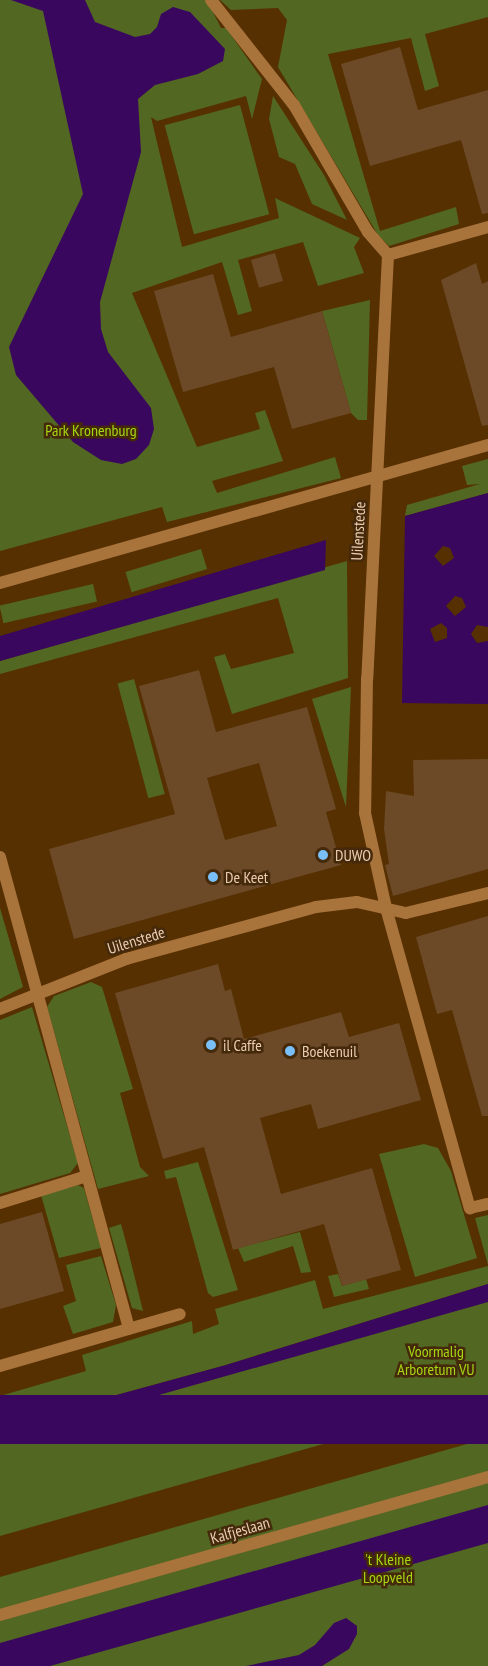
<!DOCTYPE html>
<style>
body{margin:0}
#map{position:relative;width:488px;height:1666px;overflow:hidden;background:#563000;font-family:"PT Sans Narrow",sans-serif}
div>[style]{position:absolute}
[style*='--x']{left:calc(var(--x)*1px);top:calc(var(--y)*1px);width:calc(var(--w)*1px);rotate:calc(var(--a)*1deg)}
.green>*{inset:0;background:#526722;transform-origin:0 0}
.water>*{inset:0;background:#39075d;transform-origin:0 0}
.building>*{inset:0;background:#6c4927;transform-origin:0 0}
.street>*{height:12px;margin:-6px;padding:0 6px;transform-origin:6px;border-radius:6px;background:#a9733c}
.dots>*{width:16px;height:16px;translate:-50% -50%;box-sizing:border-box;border:3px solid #44290a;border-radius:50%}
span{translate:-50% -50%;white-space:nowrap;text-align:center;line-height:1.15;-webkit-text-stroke:5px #44290a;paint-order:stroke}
.park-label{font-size:16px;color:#a7d714}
.street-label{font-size:16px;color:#ebcdb2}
.poi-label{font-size:16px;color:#ebcdb2}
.left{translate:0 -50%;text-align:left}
</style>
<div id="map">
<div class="green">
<div style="clip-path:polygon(0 0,207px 0,221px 28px,226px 28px,262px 79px,252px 119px,246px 96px,157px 121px,151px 117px,182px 247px,279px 218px,275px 198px,360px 238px,354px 247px,364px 273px,318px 286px,303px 242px,238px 260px,252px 311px,238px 315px,222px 262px,132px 293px,197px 447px,260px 429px,255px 413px,265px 410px,283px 461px,212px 481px,217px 493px,335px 457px,341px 478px,167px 522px,162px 507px,0 551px)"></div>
<div style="clip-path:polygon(220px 0,488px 0,488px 17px,425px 34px,439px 86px,425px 91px,411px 38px,328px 54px,380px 231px,456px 207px,459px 224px,389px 246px,378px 235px,278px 67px,287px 20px,278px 8px,231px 10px)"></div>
<div style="clip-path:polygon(273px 96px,324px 175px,347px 220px,312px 204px,295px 164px,279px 157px,269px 119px)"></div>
<div style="left:240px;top:105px;width:113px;height:78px;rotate:75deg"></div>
<div style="clip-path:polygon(370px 300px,367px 420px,358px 420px,351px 413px,322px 311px)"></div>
<div style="clip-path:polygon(488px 459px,488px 493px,405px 516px,407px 505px,480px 484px,467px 485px,462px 466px)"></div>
<div style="left:201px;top:549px;width:21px;height:79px;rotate:73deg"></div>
<div style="clip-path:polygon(347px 561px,348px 678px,232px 714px,214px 657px,225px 654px,231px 669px,294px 653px,278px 598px,0 674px,0 661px)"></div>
<div style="left:93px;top:584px;width:18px;height:96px;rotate:77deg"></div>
<div style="left:134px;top:679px;width:119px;height:17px;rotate:75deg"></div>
<div style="clip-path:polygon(351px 687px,346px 807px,312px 699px)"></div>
<div style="clip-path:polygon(0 908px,23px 987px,0 999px)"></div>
<div style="clip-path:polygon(91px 982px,102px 987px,133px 1089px,120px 1093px,140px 1167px,149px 1176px,98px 1189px,47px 1007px,54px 996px)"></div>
<div style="clip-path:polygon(32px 1007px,78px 1163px,70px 1173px,0 1194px,0 1020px)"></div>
<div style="clip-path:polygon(424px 1144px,438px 1148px,451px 1171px,477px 1258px,415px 1277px,379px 1154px)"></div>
<div style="clip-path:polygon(198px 1162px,238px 1290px,213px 1297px,208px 1293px,176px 1177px,166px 1179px,164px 1171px)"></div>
<div style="clip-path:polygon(78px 1185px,84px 1188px,101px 1248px,59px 1258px,41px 1195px)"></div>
<div style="clip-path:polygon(488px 1215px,488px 1265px,475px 1218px)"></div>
<div style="clip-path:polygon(121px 1224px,127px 1246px,143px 1311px,132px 1308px,109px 1228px)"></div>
<div style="clip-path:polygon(300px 1232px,311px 1272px,301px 1273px,293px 1246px,244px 1262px,238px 1248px)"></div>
<div style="clip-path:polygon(101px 1256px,116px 1305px,113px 1322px,73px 1334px,63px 1306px,76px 1301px,66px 1265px)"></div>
<div style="clip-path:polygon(488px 1266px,488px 1284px,226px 1365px,0 1427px,0 1396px,86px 1371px,82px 1355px,192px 1321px,193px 1334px,219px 1324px,215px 1309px,315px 1280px,323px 1309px)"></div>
<div style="clip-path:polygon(338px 1274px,342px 1286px,366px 1279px,369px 1289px,334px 1297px,328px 1276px)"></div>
<div style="clip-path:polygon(488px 1294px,488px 1397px,0 1536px,0 1437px)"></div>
<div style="clip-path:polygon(488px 1438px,488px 1666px,0 1666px,0 1577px)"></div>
</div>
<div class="water">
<div style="clip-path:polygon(11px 0,85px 0,95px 22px,135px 37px,150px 34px,157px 27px,161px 14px,173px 7px,190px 12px,225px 49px,223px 61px,198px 74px,155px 85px,138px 99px,141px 152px,100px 302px,101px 329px,108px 352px,151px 408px,154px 429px,149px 445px,136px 459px,122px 464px,101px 460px,73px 442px,16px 375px,9px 347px,83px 194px,43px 11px)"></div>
<div style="clip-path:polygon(evenodd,488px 493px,488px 627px,477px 625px,471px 634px,477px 643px,488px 641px,488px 704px,402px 703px,405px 516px,488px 493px,443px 546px,450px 548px,454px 558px,443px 566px,434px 556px,443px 546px,488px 493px,455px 596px,462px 598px,466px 607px,455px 616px,446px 606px,455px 596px,488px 493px,441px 623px,447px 628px,447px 638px,435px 642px,430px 629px,441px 623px)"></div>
<div style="clip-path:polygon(326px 540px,325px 570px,0 661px,0 636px)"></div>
<div style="clip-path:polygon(488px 1284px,488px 1302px,0 1440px,0 1427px,226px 1365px)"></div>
<div style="left:488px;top:1395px;width:49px;height:507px;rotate:90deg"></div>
<div style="clip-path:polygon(488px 1505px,488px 1543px,50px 1666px,0 1666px,0 1643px)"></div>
<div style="clip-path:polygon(346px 1618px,357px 1626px,357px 1634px,349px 1649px,322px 1666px,246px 1666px,299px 1655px,315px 1645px,334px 1623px)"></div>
</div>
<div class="building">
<div style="clip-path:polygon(400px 47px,418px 110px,488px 90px,488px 213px,482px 214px,461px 140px,370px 166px,341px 64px)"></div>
<div style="left:275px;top:253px;width:29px;height:25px;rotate:74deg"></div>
<div style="clip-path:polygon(476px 263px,482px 284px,488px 281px,488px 425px,482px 426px,441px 280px)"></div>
<div style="clip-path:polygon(213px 274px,231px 337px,322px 311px,351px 413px,292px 429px,274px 367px,183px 392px,154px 291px)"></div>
<div style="clip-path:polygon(evenodd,199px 670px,216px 732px,307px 707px,336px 809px,326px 812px,341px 865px,74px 939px,49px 849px,175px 814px,139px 686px,199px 670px,259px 763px,277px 826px,225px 840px,207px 778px,259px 763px)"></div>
<div style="clip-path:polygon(488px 759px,488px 869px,393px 896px,385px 865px,389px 864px,384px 829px,386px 791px,414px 796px,413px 760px)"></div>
<div style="clip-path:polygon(488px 916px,488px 1116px,482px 1116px,452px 1010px,437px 1014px,416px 937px)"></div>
<div style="clip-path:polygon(218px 964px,225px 991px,231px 989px,244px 1039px,341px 1012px,349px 1037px,399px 1023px,421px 1100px,318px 1129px,311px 1104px,260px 1118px,281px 1194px,372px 1168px,401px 1270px,342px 1286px,324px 1224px,233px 1250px,204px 1147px,163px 1159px,115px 993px)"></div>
<div style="clip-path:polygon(42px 1212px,64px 1291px,0 1309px,0 1224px)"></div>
</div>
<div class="street">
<div style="--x:211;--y:0;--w:134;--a:51.7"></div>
<div style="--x:294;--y:105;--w:147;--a:59.8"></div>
<div style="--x:368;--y:232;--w:30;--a:49"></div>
<div style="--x:388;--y:255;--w:424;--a:92.8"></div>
<div style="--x:367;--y:678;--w:135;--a:90.8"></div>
<div style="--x:365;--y:813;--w:97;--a:77.5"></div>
<div style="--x:386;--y:908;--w:312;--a:74.4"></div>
<div style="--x:470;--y:1208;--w:18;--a:-13"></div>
<div style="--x:388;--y:255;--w:104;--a:-15.6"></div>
<div style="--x:0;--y:583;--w:507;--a:-15.79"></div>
<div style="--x:0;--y:857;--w:489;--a:74.7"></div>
<div style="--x:0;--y:1009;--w:136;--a:-21.6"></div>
<div style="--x:126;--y:959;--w:197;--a:-15.3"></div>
<div style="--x:316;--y:907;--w:41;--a:-7"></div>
<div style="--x:357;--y:902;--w:50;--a:12.7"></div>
<div style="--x:406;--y:913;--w:84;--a:-13.7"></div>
<div style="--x:0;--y:1203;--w:91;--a:-17.2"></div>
<div style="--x:0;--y:1366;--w:187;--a:-16.1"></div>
<div style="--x:0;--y:1615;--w:507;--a:-15.79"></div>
</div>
<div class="dots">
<div style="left:323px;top:855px;background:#79bff8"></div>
<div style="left:213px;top:877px;background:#79bff8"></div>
<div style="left:211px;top:1045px;background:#79bff8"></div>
<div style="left:290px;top:1051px;background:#79bff8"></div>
</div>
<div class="park-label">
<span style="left:91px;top:430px">Park Kronenburg</span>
<span style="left:436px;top:1360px">Voormalig<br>Arboretum VU</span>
<span style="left:388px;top:1568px">'t Kleine<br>Loopveld</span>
</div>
<div class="street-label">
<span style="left:358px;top:531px;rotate:-87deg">Uilenstede</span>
<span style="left:136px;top:940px;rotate:-17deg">Uilenstede</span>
<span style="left:240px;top:1530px;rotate:-16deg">Kalfjeslaan</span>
</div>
<div class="poi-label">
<span class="left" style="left:335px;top:855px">DUWO</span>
<span class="left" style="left:225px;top:877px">De Keet</span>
<span class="left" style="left:223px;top:1045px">il Caffe</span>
<span class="left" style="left:302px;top:1051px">Boekenuil</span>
</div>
</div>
